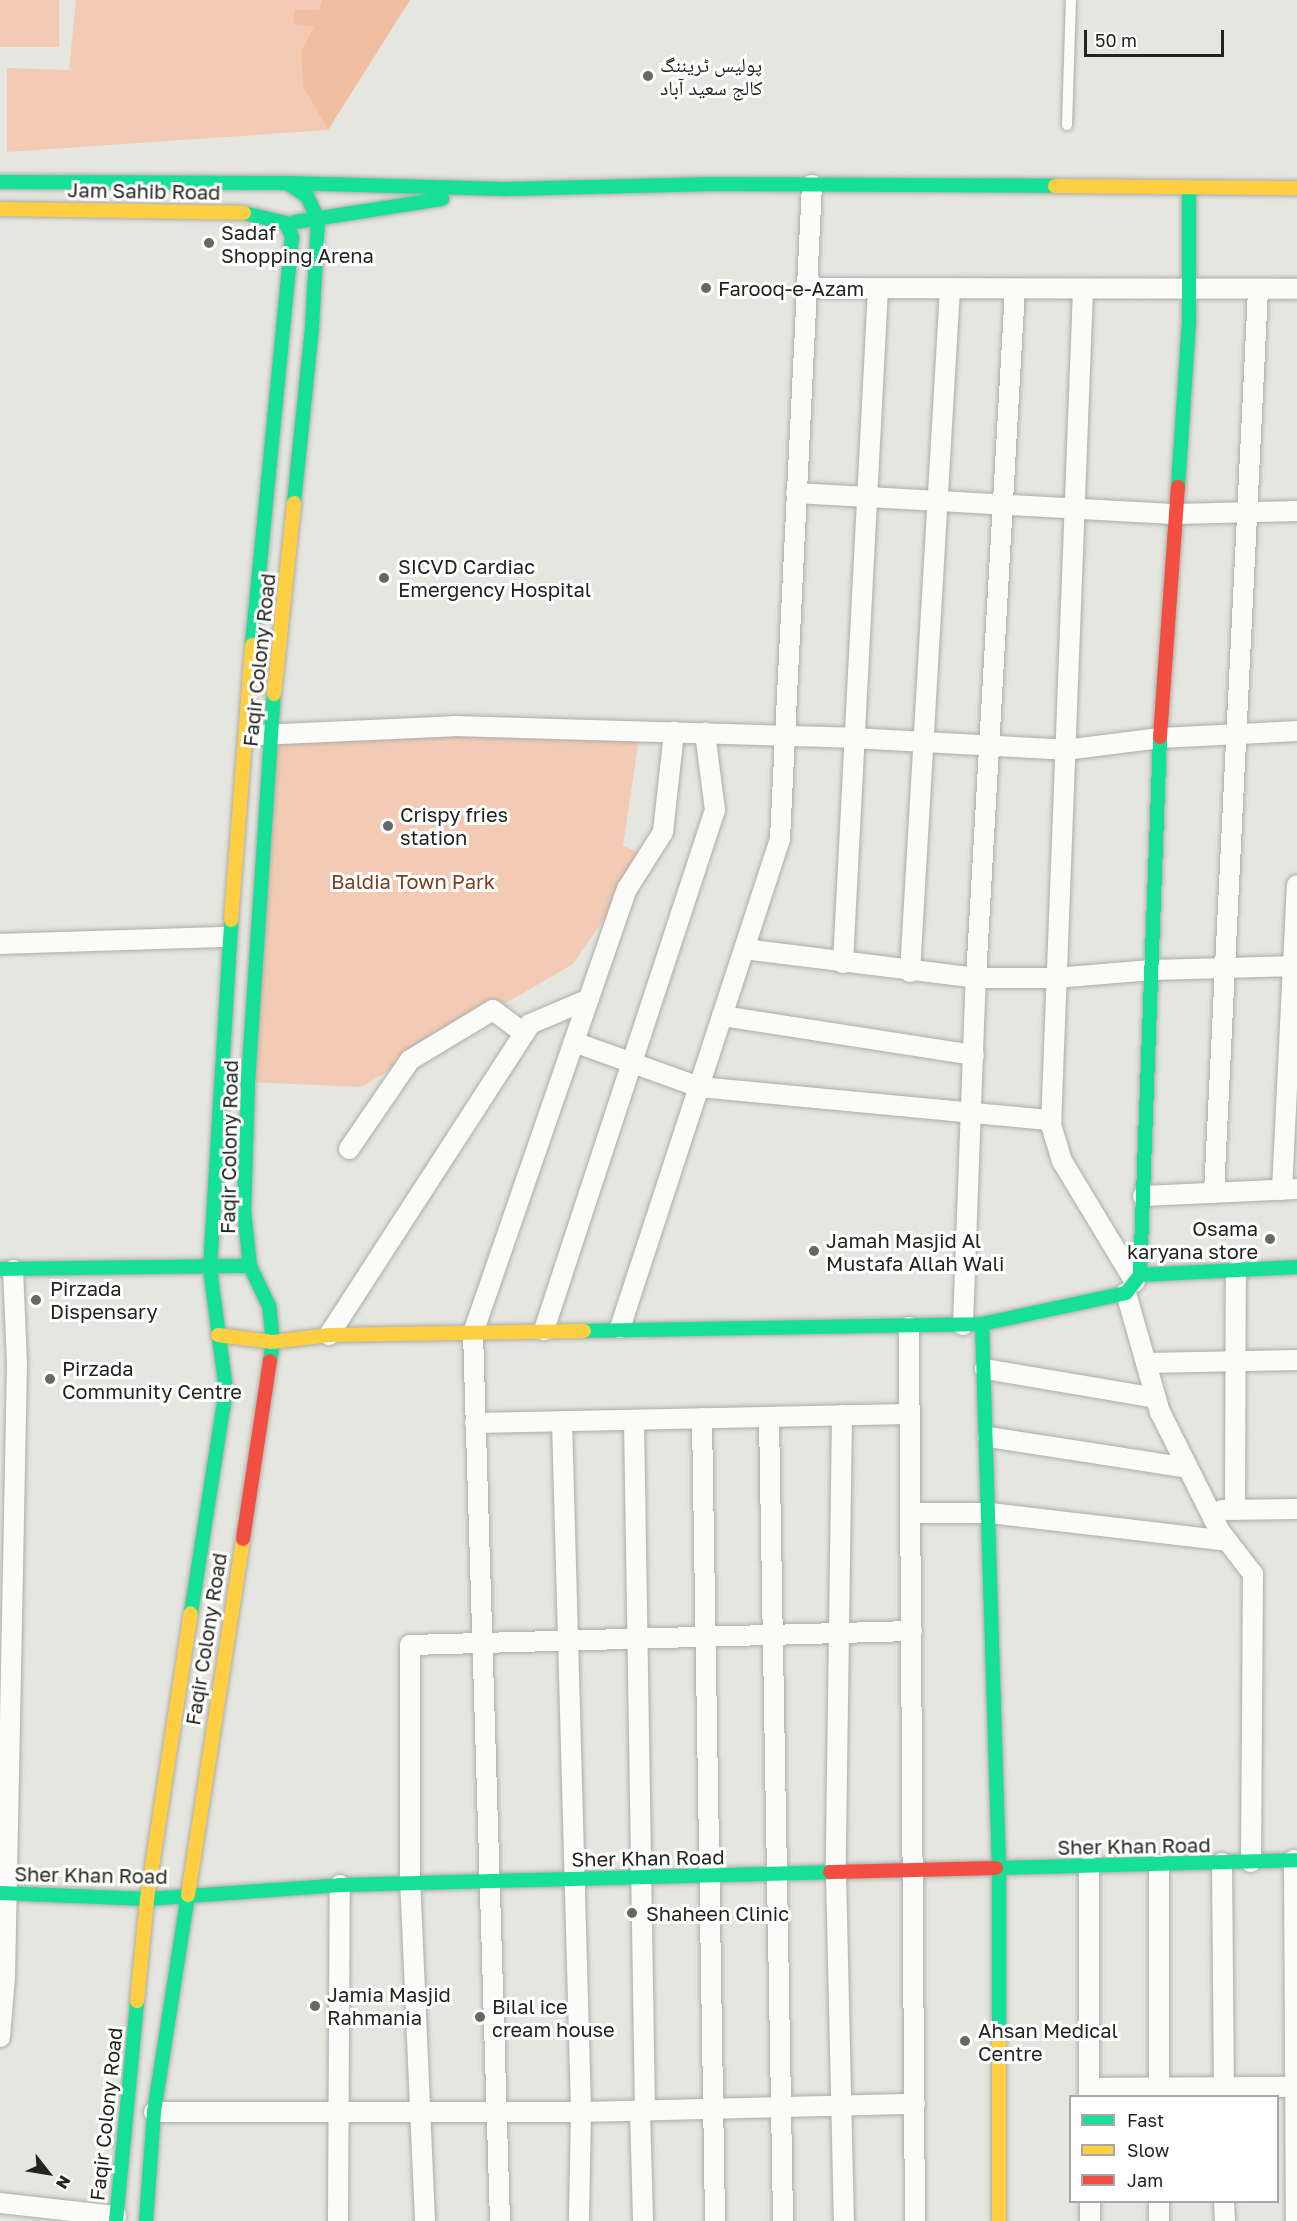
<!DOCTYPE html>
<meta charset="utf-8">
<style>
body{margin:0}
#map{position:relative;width:1297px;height:2221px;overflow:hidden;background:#e6e6e0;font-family:"Golos Text","Noto Naskh Arabic",sans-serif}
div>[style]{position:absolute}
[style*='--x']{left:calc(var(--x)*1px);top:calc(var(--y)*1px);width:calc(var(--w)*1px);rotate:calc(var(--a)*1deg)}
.green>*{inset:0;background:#f3cbb5;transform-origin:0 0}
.forest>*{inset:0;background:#f1bea2}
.roads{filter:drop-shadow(0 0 2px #adada8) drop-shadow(0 0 2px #adada8)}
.lane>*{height:10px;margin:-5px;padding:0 5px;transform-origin:5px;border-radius:5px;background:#fbfbfa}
.street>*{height:20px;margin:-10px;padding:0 10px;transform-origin:10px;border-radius:10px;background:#fbfbfa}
.fast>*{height:14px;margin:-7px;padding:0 7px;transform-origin:7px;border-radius:7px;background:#16e098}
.slow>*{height:14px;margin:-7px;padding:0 7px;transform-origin:7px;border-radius:7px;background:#ffcf43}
.jam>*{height:14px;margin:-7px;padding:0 7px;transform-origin:7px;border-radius:7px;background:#f24e42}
.dots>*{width:16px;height:16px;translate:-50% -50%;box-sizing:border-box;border:3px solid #fff;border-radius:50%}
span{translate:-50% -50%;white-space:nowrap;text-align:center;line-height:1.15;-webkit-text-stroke:6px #fff;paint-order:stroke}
.poi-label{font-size:20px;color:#23231f}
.left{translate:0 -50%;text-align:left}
.right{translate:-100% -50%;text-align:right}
.street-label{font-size:20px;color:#23231f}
.park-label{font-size:20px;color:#7a3f1e}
.legend{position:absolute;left:1069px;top:2095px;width:210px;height:108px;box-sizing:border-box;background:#fff;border:2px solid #a7a7a5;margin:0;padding:8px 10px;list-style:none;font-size:18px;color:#23231f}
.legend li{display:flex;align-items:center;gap:12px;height:30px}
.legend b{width:30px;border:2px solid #a7a7a5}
.north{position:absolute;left:18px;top:2143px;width:60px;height:60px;-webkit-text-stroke:4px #fff;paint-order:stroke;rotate:121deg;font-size:16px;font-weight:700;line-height:24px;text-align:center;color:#23231f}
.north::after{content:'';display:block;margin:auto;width:21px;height:27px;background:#23231f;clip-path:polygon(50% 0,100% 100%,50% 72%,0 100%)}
.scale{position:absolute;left:1084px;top:30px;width:140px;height:27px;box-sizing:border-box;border:3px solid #23231f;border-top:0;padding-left:8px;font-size:18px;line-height:21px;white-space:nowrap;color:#23231f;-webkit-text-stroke:4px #fff;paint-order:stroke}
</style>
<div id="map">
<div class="green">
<div style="left:0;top:0;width:59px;height:47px"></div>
<div style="clip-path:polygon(76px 0,322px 0,319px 10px,293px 24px,315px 25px,303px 87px,328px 130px,7px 152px,7px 68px,69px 70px)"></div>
<div style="clip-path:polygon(640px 731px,623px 846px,648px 856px,573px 964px,361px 1087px,248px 1082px,270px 736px)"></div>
</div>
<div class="forest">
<div style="clip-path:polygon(322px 0,410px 0,328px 130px,303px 87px,301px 52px,314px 26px,293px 24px,295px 10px,319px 10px)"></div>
</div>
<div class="roads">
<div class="lane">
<div style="--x:1067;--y:125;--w:125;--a:-88.2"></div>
</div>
<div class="street">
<div style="--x:807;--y:288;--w:490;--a:0.1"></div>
<div style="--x:1083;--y:290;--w:836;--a:92.19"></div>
<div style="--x:1051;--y:1125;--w:38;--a:73"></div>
<div style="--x:1062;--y:1161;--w:141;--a:58.9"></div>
<div style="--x:796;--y:493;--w:381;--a:3.2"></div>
<div style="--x:1176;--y:514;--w:121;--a:-1.4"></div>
<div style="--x:259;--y:735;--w:195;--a:-2.6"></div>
<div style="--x:454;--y:726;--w:399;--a:1.7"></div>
<div style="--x:853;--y:738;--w:212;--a:3.2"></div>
<div style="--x:1065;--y:750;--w:96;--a:-7.2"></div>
<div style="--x:1160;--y:738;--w:137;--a:-2.9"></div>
<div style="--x:0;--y:944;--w:227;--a:-1.8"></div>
<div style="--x:744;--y:949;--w:234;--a:7.1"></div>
<div style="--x:976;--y:978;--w:79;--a:0"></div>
<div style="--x:1055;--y:978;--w:97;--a:-4.7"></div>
<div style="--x:1152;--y:970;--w:145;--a:-1.6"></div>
<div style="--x:843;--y:963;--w:675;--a:-87.03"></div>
<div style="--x:910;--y:972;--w:684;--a:-86.65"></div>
<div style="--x:722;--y:1016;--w:255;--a:8.8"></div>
<div style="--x:574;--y:1042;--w:133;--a:19.8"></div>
<div style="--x:699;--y:1087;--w:354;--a:5.4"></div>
<div style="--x:349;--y:1149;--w:108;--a:-55.6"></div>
<div style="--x:410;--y:1060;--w:97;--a:-31.1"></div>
<div style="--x:493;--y:1010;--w:39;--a:37"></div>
<div style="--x:1282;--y:1190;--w:305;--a:-87.2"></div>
<div style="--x:1214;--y:1193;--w:904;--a:-87.21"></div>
<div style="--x:1143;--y:1196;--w:154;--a:-2.6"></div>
<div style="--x:1126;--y:1293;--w:124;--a:74.1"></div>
<div style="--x:1160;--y:1412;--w:132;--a:63.4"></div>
<div style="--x:1219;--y:1530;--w:56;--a:52.3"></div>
<div style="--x:1253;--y:1574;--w:288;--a:90.4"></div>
<div style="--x:963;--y:1325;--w:347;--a:-87.9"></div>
<div style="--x:976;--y:978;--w:689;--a:-86.76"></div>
<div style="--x:909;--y:1327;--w:894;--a:89.62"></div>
<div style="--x:620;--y:1328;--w:515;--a:-71.88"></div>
<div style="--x:780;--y:839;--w:655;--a:-87.2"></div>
<div style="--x:544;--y:1330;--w:547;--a:-71.8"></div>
<div style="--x:715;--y:810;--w:78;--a:-97.4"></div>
<div style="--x:329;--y:1335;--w:370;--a:-57.1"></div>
<div style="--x:530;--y:1024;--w:64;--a:-23"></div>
<div style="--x:1146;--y:1363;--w:151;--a:-1.1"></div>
<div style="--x:985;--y:1369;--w:173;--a:9.6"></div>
<div style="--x:842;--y:1415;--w:458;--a:90.8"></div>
<div style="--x:836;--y:1873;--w:348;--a:88.7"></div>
<div style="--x:769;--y:1417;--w:804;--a:89"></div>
<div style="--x:702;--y:1418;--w:803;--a:89.07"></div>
<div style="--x:634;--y:1420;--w:691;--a:89.09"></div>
<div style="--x:562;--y:1421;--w:691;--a:88.42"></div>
<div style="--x:581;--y:2112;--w:109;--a:91.1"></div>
<div style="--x:475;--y:1423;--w:435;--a:-1.2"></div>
<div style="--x:988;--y:1437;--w:202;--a:8.8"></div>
<div style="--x:1222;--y:1510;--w:75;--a:-0.8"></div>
<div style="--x:1235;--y:1510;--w:239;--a:-89.8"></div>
<div style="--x:911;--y:1513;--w:79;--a:0"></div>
<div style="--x:990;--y:1513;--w:239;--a:6.7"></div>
<div style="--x:1294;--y:1860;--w:361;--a:89.7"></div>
<div style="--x:1222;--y:1863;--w:233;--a:89.5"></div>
<div style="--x:1089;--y:1866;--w:230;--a:90"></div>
<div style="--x:0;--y:2037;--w:60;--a:-85.2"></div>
<div style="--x:5;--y:1977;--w:613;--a:-88.88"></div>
<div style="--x:17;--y:1364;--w:94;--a:-92.4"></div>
<div style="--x:1089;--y:2088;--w:208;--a:-0.3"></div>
<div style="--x:1159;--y:2096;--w:231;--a:-90"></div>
<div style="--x:640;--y:2111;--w:110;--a:88.4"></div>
<div style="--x:154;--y:2112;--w:427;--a:0"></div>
<div style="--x:581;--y:2112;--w:334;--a:-1.4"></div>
<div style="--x:1090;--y:2202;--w:19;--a:90"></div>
<div style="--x:1224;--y:2202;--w:19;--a:87"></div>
<div style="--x:0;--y:2203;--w:117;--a:6.4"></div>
<div style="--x:338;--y:2221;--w:336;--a:-89.7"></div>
<div style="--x:425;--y:2221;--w:338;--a:-92.5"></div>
<div style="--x:410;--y:1883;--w:238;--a:-90"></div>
<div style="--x:410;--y:1645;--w:502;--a:-1.6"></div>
<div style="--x:500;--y:2221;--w:888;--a:-91.74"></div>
<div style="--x:473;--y:1333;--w:470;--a:-70.9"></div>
<div style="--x:627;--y:889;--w:67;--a:-57.7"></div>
<div style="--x:663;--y:832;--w:101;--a:-83.7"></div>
<div style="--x:1159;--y:2221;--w:19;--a:-90"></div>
</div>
<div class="fast">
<div style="--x:0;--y:182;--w:287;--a:0.2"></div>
<div style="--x:287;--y:183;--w:24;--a:33"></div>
<div style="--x:307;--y:196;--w:26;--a:65"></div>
<div style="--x:318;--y:220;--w:108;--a:93.2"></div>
<div style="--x:312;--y:328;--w:176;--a:95.9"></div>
<div style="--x:287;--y:183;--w:220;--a:1.6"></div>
<div style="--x:507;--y:189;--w:208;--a:-1.4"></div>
<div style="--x:715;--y:184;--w:340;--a:0.3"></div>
<div style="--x:244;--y:213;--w:43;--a:13.4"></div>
<div style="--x:286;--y:223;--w:15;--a:67"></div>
<div style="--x:292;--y:237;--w:410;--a:95.6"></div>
<div style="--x:295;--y:222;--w:149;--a:-8.9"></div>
<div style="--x:1178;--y:487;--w:164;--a:-86.2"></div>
<div style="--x:1189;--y:323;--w:135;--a:-90"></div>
<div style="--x:0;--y:1269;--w:250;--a:-0.7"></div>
<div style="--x:1140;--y:1275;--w:538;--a:-87.87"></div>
<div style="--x:982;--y:1324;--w:545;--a:88.21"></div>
<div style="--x:999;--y:1869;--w:168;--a:90"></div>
<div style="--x:584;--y:1331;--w:398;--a:-1"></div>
<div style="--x:982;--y:1324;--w:147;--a:-12.1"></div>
<div style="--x:1126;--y:1293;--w:23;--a:-52"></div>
<div style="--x:1140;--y:1275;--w:157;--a:-2.9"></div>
<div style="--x:270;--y:1361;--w:19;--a:-81"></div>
<div style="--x:273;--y:1342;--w:36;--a:-96"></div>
<div style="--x:269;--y:1306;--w:44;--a:-115.4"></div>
<div style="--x:250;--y:1266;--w:55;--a:-96.2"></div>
<div style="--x:244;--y:1211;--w:129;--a:-88.2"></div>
<div style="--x:248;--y:1082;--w:389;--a:-86.2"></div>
<div style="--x:191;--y:1613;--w:226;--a:-81.1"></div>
<div style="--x:226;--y:1390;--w:123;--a:-97.5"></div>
<div style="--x:210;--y:1268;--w:349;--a:-86.5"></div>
<div style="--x:996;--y:1868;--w:301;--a:-1.5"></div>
<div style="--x:0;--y:1893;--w:147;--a:2.3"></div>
<div style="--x:147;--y:1899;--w:194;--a:-4.1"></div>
<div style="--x:340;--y:1885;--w:490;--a:-1.5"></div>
<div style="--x:116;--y:2221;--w:221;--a:-84.5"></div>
<div style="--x:146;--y:2221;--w:109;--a:-85.8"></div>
<div style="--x:154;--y:2112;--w:220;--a:-81.1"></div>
</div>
<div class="slow">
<div style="--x:1055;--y:186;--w:242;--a:0.5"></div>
<div style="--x:0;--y:209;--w:244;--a:0.9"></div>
<div style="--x:274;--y:694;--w:192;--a:-84"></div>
<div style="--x:231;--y:920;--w:276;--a:-85.6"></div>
<div style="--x:218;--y:1335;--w:55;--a:7.3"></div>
<div style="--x:273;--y:1342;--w:56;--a:-7.1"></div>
<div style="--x:329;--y:1335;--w:255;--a:-0.9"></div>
<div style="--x:188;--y:1895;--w:360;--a:-81.2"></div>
<div style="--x:137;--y:2001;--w:102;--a:-84.4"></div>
<div style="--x:147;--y:1899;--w:289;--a:-81.3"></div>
<div style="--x:999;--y:2037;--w:184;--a:90"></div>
</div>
<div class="jam">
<div style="--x:1160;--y:737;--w:251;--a:-85.9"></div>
<div style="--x:243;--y:1539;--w:180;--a:-81.4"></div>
<div style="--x:830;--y:1872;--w:166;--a:-1.4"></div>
</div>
</div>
<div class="dots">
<div style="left:648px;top:76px;background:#676763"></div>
<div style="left:209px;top:243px;background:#676763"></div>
<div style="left:706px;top:288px;background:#676763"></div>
<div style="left:384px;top:578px;background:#676763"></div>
<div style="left:388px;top:826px;background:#676763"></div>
<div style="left:1270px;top:1239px;background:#676763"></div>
<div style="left:814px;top:1251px;background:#676763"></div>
<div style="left:36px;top:1300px;background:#676763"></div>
<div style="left:50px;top:1379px;background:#676763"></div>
<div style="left:632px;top:1913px;background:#676763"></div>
<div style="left:315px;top:2006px;background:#676763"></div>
<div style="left:480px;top:2017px;background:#676763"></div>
<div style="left:965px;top:2041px;background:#676763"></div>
</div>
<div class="poi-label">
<span class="left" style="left:660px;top:76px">پولیس ٹریننگ<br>کالج سعید آباد</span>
<span class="left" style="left:221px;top:244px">Sadaf<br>Shopping Arena</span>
<span class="left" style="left:718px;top:288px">Farooq-e-Azam</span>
<span class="left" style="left:398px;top:578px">SICVD Cardiac<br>Emergency Hospital</span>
<span class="left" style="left:400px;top:826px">Crispy fries<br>station</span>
<span class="right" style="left:1258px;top:1240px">Osama<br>karyana store</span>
<span class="left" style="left:826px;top:1252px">Jamah Masjid Al<br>Mustafa Allah Wali</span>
<span class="left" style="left:50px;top:1300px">Pirzada<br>Dispensary</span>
<span class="left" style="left:62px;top:1380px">Pirzada<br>Community Centre</span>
<span class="left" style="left:646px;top:1913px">Shaheen Clinic</span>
<span class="left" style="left:327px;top:2006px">Jamia Masjid<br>Rahmania</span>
<span class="left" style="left:492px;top:2018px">Bilal ice<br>cream house</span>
<span class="left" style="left:978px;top:2042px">Ahsan Medical<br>Centre</span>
</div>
<div class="street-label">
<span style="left:144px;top:191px;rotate:1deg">Jam Sahib Road</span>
<span style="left:259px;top:660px;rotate:-84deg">Faqir Colony Road</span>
<span style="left:229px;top:1147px;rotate:-89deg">Faqir Colony Road</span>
<span style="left:206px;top:1639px;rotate:-81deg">Faqir Colony Road</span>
<span style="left:1134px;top:1846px;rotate:-1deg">Sher Khan Road</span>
<span style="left:648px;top:1858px;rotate:-1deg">Sher Khan Road</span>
<span style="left:91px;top:1875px;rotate:1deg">Sher Khan Road</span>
<span style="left:106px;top:2114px;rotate:-84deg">Faqir Colony Road</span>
</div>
<div class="park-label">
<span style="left:413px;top:881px">Baldia Town Park</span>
</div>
<ul class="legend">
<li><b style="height:8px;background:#16e098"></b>Fast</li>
<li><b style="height:8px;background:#ffcf43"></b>Slow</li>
<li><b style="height:8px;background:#f24e42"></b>Jam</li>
</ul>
<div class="north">N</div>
<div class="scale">50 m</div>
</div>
